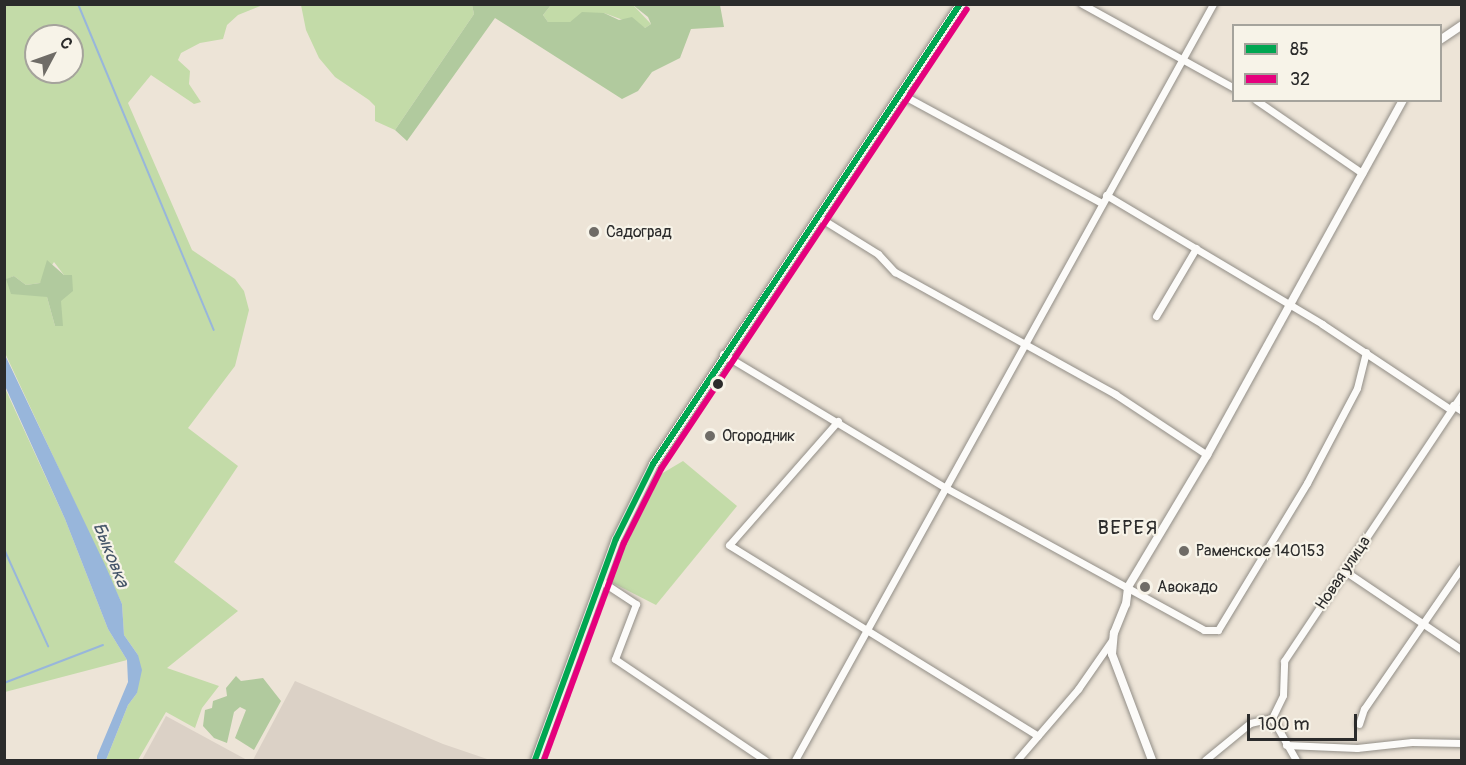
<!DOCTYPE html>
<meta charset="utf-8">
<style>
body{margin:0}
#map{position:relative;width:1466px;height:765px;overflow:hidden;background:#ede4d7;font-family:Pangolin,sans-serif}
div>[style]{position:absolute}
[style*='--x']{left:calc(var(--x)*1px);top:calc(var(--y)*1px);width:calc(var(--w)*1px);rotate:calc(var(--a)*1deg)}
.industrial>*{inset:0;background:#dbd1c6}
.green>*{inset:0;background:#c3dba8}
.forest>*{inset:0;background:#b1ca9e}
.water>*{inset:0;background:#98b6db}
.stream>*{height:2px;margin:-1px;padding:0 1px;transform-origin:1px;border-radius:1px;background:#98b6db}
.roads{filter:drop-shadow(0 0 2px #928e87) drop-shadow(0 0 2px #928e87)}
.minor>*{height:7px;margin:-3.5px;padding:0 3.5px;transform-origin:3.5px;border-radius:3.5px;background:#fcfbf9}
.tertiary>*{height:8px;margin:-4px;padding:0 4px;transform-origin:4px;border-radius:4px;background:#fcfbf9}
.secondary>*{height:9px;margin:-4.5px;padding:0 4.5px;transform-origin:4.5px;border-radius:4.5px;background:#f5f1eb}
.bus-1>*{height:6px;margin:-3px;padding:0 3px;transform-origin:3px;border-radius:3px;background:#00a651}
.bus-2>*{height:6px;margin:-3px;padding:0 3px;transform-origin:3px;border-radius:3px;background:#e5007d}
.dots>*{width:16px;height:16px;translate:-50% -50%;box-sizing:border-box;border:3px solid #f7f3e8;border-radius:50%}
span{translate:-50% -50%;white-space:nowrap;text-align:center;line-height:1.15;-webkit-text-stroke:4.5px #f7f3e8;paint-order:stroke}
.poi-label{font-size:16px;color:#2b2b2b}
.left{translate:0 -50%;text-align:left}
.street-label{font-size:16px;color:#2b2b2b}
.water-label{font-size:18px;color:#455569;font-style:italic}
.quarter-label{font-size:20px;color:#2b2b2b;letter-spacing:1.5px}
.frame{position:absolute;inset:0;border:6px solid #2b2b2b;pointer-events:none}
.legend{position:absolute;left:1232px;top:24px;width:210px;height:78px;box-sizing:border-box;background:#f7f3e8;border:2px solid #a5a39c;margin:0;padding:8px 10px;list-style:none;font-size:18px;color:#2b2b2b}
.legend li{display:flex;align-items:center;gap:12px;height:30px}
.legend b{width:30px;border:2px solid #a5a39c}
.north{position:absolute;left:24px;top:24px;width:60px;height:60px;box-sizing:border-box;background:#f7f3e8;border:2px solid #a5a39c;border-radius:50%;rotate:49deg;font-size:16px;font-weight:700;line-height:24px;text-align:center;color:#2b2b2b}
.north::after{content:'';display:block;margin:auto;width:21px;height:27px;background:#6f6c67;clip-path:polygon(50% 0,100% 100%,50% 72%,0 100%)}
.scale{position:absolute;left:1247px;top:714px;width:110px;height:27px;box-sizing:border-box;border:3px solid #2b2b2b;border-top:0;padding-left:8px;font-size:18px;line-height:21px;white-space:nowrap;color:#2b2b2b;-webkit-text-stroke:4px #f7f3e8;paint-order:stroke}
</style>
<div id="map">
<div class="industrial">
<div style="clip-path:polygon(295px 681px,443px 744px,490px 760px,253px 760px)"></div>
<div style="clip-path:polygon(166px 716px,247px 760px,142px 760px)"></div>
</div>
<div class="green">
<div style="clip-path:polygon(evenodd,4px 5px,263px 5px,238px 15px,227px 25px,223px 39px,200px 43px,181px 53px,178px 60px,190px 71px,189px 84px,201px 102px,194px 104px,151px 75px,128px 103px,192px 250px,235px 279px,244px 291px,249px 310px,235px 366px,188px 428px,238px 466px,174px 562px,238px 611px,167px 668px,219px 686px,202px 708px,195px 728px,166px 712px,138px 760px,106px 760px,128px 705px,137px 693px,138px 655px,124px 635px,122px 604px,5px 353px,4px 5px,36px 36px,72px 36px,72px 72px,36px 72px,36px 36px,4px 5px,54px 262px,64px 275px,55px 326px,47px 297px,7px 279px,14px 276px,26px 285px,40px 283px,54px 262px)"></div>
<div style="clip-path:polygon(301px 5px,472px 5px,474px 14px,395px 130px,375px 121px,375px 106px,369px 100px,335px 77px,319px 58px,306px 30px)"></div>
<div style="clip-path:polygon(551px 5px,633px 5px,651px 24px,645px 28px,604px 13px,570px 22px,548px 22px,543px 15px)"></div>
<div style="clip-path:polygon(4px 386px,65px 519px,108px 629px,127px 660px,5px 692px)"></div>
<div style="clip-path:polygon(683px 461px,737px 506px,656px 605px,607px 580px,656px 477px)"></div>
</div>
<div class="forest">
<div style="clip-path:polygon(472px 5px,551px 5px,543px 15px,548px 22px,570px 22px,582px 12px,604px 13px,619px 20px,632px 17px,645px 28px,651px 24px,648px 17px,633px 5px,720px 5px,724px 27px,691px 29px,680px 58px,652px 72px,638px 91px,622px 99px,495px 18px,407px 141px,395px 130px,474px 14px)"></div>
<div style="clip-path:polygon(47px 260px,64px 275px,72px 275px,73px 291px,61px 301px,63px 326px,55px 326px,47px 297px,11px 294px,6px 279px,14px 276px,26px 285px,40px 283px)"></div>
<div style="clip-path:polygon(236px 676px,241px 681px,263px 678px,281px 701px,254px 750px,235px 738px,246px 710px,240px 707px,234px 712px,227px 743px,214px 738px,203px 726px,205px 710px,212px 708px,213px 701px,227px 696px,226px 688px)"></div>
</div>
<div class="water">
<div style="clip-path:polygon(4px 353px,106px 567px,122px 604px,124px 635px,138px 655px,142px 670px,137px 693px,128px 705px,106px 760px,97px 760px,97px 756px,128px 682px,127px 660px,108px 629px,65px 519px,5px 386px)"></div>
</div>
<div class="stream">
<div style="--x:78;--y:4;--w:353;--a:67.4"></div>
<div style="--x:4;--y:549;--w:107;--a:65.6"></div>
<div style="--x:4;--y:683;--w:106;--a:-21"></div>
</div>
<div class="roads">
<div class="minor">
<div style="--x:1082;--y:4;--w:174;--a:28.9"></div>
<div style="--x:899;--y:93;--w:231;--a:28.5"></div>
<div style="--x:1256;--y:100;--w:129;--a:34.6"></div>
<div style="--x:1106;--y:195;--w:252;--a:30.8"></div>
<div style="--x:1322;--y:324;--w:154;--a:33.6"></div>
<div style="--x:817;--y:216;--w:72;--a:31.9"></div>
<div style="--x:878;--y:254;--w:25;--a:47"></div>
<div style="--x:895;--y:272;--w:252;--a:29"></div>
<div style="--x:1115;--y:394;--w:110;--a:33.5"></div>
<div style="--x:1156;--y:316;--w:79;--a:-59.5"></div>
<div style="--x:723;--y:354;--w:260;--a:31"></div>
<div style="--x:946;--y:488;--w:294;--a:28.8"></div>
<div style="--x:1204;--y:630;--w:14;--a:0"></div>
<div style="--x:1218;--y:630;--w:172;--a:-58.8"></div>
<div style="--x:1307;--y:483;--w:107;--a:-62.2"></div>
<div style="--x:1357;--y:388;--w:37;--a:-76"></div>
<div style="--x:1453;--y:405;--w:11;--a:34"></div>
<div style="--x:838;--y:421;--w:165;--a:131.3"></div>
<div style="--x:729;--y:545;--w:363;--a:31.7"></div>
<div style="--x:1345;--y:571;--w:141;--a:34"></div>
<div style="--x:601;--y:581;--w:42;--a:33.3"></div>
<div style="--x:636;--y:604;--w:59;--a:110.9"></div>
<div style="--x:615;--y:659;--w:181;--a:34"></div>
<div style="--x:1359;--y:724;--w:16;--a:-72"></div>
<div style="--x:1364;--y:709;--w:173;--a:-55.4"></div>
<div style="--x:1286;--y:745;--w:71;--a:2.4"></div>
<div style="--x:1357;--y:748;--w:55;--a:-6.2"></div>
<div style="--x:1412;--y:742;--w:50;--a:1.1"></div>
<div style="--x:795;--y:760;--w:864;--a:-61.06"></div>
<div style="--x:1017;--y:760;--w:94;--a:-49.3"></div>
<div style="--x:1078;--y:689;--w:60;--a:-55.2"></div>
<div style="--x:1205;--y:760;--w:58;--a:-39.4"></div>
<div style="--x:1250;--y:723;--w:23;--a:-13"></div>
<div style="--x:1296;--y:760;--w:48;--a:-119.7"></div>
<div style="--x:1272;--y:718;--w:25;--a:-64"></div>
<div style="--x:1283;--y:695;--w:34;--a:-88"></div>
<div style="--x:1284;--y:661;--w:321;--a:-56.3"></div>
</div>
<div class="tertiary">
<div style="--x:1440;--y:40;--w:27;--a:-34"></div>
<div style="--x:1152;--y:760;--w:113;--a:-110.7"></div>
<div style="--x:1112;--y:654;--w:21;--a:-85"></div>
<div style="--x:1114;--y:633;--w:31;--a:-68"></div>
<div style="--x:1126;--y:604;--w:17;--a:-83"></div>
<div style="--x:1128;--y:587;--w:154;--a:-59.1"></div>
<div style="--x:1207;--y:455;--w:406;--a:-61.1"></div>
</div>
<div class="secondary">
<div style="--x:535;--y:760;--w:235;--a:-69.9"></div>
<div style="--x:616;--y:539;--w:84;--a:-63.7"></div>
<div style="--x:653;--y:464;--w:553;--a:-56.28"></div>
</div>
</div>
<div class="bus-1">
<div style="--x:535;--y:760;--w:235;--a:-69.9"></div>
<div style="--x:616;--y:539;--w:84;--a:-63.7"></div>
<div style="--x:653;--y:464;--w:553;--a:-56.28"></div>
</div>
<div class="bus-2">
<div style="--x:544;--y:760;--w:231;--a:-69.8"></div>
<div style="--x:624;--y:543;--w:83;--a:-63.4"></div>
<div style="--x:661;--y:469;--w:552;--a:-56.37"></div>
</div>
<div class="dots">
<div style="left:594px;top:232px;background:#6f6c67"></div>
<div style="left:718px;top:384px;background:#2b2b2b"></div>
<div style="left:710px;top:436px;background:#6f6c67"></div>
<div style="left:1184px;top:551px;background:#6f6c67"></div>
<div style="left:1145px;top:587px;background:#6f6c67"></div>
</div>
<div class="poi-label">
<span class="left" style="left:606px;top:232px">Садоград</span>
<span class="left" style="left:722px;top:436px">Огородник</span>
<span class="left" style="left:1196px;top:551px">Раменское 140153</span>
<span class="left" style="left:1157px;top:587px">Авокадо</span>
</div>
<div class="street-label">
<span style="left:1343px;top:573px;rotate:-56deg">Новая улица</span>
</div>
<div class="water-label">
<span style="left:110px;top:555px;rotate:68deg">Быковка</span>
</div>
<div class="quarter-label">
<span style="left:1128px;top:527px">ВЕРЕЯ</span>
</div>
<div class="frame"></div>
<ul class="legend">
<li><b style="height:8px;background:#00a651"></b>85</li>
<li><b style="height:8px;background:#e5007d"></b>32</li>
</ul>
<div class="north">С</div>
<div class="scale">100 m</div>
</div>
